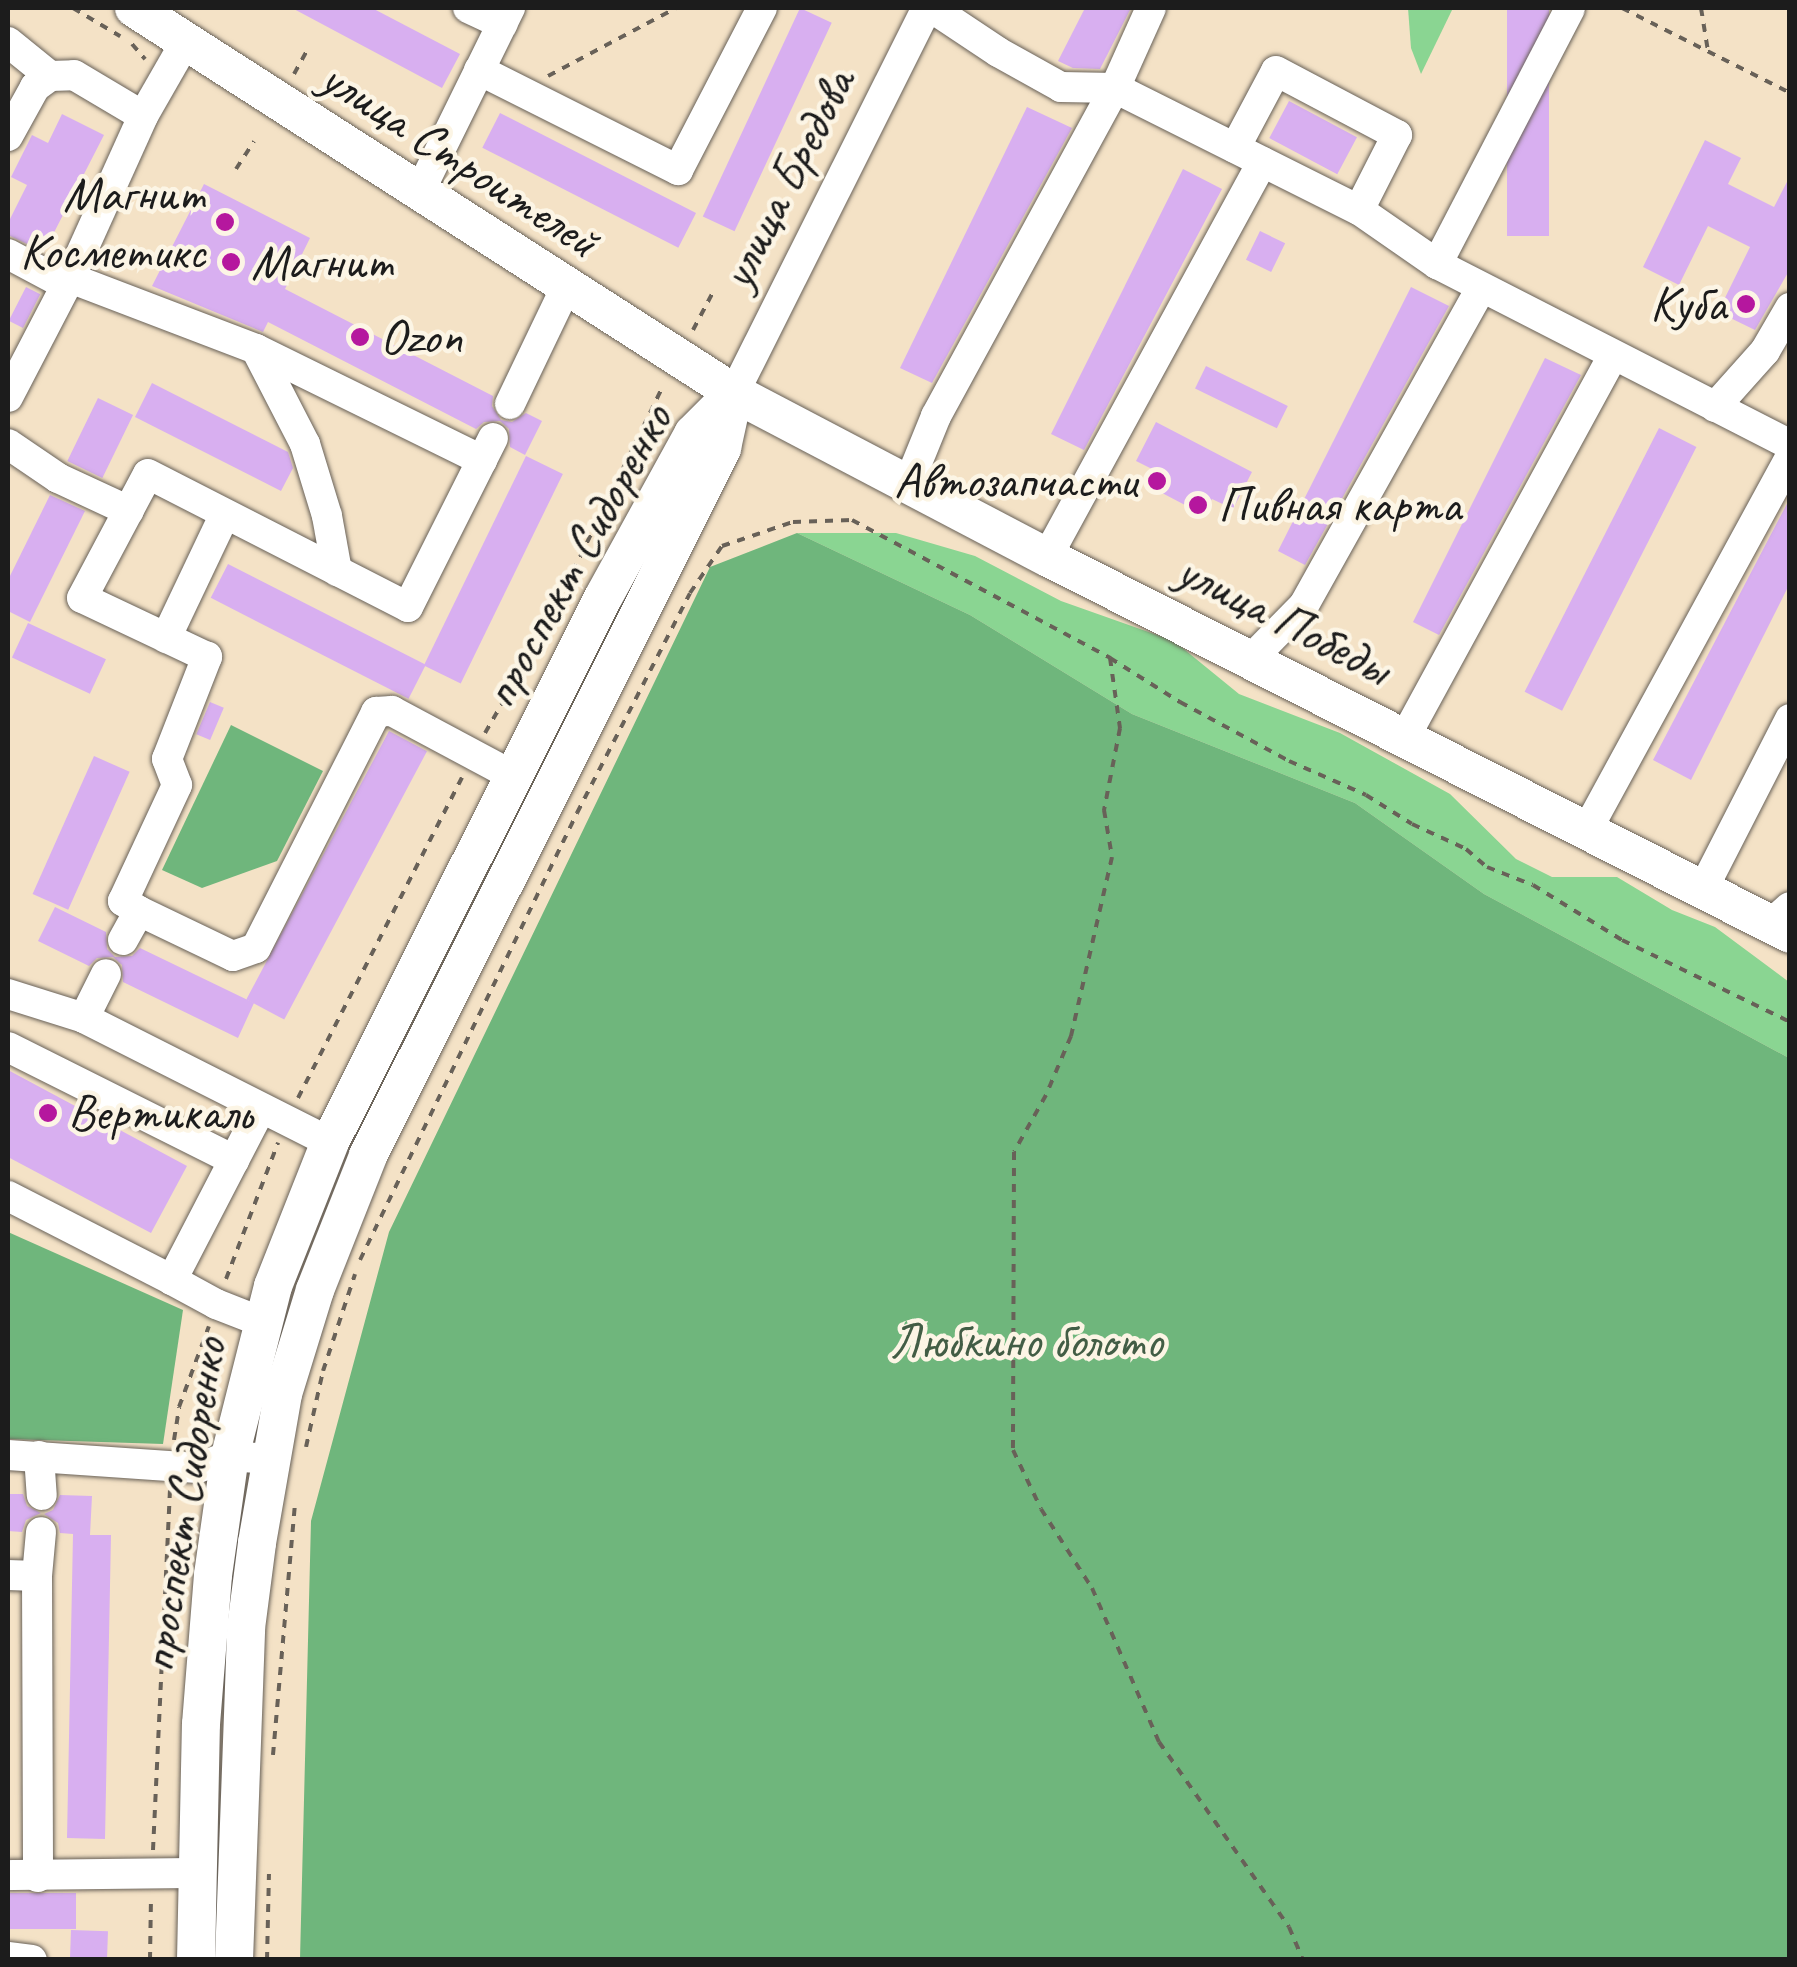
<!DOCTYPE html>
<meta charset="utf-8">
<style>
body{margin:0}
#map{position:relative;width:1797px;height:1967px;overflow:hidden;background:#f4e2c6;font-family:Caveat,sans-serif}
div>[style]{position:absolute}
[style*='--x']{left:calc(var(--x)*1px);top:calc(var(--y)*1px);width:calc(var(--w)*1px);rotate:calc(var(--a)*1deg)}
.green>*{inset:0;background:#8ad592}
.forest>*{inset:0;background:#6fb67c}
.building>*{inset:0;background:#d8aff0;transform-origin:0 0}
.path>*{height:4px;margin-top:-2px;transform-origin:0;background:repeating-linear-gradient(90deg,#686158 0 8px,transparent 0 16px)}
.roads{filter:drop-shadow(0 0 2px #686158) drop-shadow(0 0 2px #686158)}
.minor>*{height:30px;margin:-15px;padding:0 15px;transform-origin:15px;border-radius:15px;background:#fff}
.major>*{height:38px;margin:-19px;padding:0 19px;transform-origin:19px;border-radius:19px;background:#fff}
.dots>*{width:28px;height:28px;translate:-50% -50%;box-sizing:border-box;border:5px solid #fcf5e5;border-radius:50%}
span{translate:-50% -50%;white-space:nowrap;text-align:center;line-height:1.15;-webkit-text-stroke:9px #fcf5e5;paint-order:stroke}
.street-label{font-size:50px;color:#1c1c1c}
.poi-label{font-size:50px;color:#1c1c1c}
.right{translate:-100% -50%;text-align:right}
.left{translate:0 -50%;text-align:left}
.park-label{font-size:50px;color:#425d45}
.frame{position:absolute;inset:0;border:10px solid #1c1c1c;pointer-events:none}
</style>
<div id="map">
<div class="green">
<div style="clip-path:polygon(1408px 8px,1453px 8px,1421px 74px,1411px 48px)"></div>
<div style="clip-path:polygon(797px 533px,896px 533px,975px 556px,1061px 601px,1174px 641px,1239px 694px,1340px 733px,1450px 794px,1516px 859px,1552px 877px,1617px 877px,1672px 910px,1715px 927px,1789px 982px,1789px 1058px,1484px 894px,1355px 803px,1132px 714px,970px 615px)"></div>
</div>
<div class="forest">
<div style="clip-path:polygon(797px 533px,970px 615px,1132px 714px,1355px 803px,1484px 894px,1789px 1058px,1789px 1959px,300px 1959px,311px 1521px,389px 1232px,710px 567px)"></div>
<div style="clip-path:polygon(231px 725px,323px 771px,277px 861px,202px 888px,162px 870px)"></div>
<div style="clip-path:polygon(8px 1232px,183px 1310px,163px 1444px,8px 1439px)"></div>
</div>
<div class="building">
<div style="clip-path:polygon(292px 8px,372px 8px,460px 54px,442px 88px)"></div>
<div style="left:800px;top:8px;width:35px;height:230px;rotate:25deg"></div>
<div style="clip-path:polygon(1085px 8px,1131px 8px,1100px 69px,1073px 68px,1058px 61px)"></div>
<div style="left:1507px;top:8px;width:42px;height:228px"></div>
<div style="left:1289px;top:101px;width:77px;height:42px;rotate:28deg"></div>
<div style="clip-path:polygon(1027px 107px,1072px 128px,932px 383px,900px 368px)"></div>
<div style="left:500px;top:113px;width:220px;height:39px;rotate:27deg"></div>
<div style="clip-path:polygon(62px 114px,104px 135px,44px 252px,8px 235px,8px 223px,27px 185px,11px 177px,32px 135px,48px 143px)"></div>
<div style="clip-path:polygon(1705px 140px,1741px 158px,1728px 184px,1774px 207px,1790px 176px,1790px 269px,1755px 330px,1718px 312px,1750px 247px,1708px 226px,1679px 285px,1643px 267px)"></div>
<div style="clip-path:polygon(1183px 169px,1222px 189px,1084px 450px,1051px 434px)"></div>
<div style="clip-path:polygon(204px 184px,310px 238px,285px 289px,493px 396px,492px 406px,501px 420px,512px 422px,526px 413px,542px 421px,525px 455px,510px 447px,509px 429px,500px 421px,484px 422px,476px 429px,268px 322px,263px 332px,152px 286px)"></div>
<div style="left:1260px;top:231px;width:28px;height:32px;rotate:26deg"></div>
<div style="left:26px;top:287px;width:16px;height:38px;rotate:27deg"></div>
<div style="clip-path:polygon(1411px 287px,1449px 306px,1305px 565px,1278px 551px)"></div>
<div style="clip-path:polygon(1545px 358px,1581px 375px,1439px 635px,1413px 622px)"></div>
<div style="left:1206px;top:366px;width:91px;height:25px;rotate:26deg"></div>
<div style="clip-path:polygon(152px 383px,288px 452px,293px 468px,281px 491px,135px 417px)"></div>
<div style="left:98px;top:398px;width:39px;height:70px;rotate:26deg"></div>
<div style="clip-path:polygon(1156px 422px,1252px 472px,1233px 509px,1212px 499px,1204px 515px,1145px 484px,1152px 469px,1136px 461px)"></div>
<div style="left:1659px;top:428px;width:42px;height:296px;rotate:27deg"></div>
<div style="left:526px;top:456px;width:41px;height:233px;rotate:26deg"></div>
<div style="clip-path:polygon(50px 495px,85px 511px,30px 622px,8px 611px,8px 580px)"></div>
<div style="clip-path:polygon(1790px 498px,1790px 583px,1691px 780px,1653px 760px)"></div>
<div style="left:228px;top:564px;width:222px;height:38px;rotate:27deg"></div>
<div style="left:28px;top:623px;width:86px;height:38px;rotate:25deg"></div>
<div style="left:210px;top:702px;width:15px;height:35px;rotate:23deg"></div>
<div style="left:389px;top:731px;width:43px;height:304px;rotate:28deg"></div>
<div style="left:94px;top:756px;width:39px;height:151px;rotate:24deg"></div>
<div style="clip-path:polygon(55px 907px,106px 932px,107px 949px,115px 957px,132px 956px,140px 948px,254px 1003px,238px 1038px,123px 982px,122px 965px,113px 957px,97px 958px,89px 966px,38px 941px)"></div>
<div style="clip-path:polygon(8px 1070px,187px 1166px,151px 1233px,8px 1157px)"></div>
<div style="clip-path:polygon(8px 1494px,23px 1494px,27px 1506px,41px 1513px,26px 1520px,22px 1532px,8px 1531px)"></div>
<div style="clip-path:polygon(60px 1495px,92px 1496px,90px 1535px,111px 1535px,105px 1839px,67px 1838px,73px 1534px,60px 1533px,58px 1523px,44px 1514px,53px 1510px)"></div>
<div style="left:76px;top:1893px;width:36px;height:68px;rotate:90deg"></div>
<div style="left:71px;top:1930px;width:37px;height:30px;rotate:2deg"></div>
</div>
<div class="path">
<div style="--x:73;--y:8;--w:55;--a:30.8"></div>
<div style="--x:1622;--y:8;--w:188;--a:26.8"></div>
<div style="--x:1701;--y:8;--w:44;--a:80.8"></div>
<div style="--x:132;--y:44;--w:20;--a:49"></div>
<div style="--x:294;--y:74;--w:31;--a:-61"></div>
<div style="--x:548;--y:76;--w:145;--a:-28"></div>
<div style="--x:236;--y:169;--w:33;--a:-57"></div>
<div style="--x:693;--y:330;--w:43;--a:-62.2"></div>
<div style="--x:1110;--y:658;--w:71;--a:81.9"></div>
<div style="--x:1120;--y:728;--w:84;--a:101"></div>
<div style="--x:1104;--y:810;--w:48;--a:80.3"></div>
<div style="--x:1112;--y:857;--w:184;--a:102.9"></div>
<div style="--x:1071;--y:1036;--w:64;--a:113"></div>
<div style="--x:1046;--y:1095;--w:65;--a:119.3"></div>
<div style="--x:1014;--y:1152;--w:298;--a:90.2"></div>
<div style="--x:1013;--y:1450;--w:65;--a:64.6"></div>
<div style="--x:1041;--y:1509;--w:94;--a:57.2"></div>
<div style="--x:1092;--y:1588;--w:168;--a:66.5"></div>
<div style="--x:1159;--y:1742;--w:226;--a:54.9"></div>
<div style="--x:1289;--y:1927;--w:36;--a:67"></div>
<div style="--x:485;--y:733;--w:120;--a:-60"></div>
<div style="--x:545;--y:629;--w:268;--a:-64.1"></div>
<div style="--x:298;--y:1098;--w:360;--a:-62.9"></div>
<div style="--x:360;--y:1260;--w:497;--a:-64.1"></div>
<div style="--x:577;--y:813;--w:247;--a:-62.8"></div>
<div style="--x:690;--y:593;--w:57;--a:-55.8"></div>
<div style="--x:722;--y:546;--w:75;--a:-18.7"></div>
<div style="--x:793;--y:522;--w:59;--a:-1.9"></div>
<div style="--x:852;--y:520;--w:293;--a:28.1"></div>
<div style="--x:1110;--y:658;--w:83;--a:32.2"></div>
<div style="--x:1180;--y:702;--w:124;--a:28.4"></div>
<div style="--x:1289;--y:761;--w:84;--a:23.8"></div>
<div style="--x:1366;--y:795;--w:54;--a:32.2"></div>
<div style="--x:1412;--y:824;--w:60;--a:24.8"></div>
<div style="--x:1466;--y:849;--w:28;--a:41"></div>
<div style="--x:1487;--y:867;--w:49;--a:21.4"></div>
<div style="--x:1533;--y:885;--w:105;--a:31.7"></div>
<div style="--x:1622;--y:940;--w:187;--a:26"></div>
<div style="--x:226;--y:1279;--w:146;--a:-69.1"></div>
<div style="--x:174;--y:1440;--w:33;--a:-81"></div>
<div style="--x:179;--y:1407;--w:86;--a:-69.7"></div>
<div style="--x:306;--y:1447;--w:78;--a:-77.4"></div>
<div style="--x:323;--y:1371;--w:102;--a:-71.7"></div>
<div style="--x:273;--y:1755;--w:251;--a:-85"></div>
<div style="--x:153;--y:1850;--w:360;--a:-87.3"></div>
<div style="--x:150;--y:1960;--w:61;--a:-89.1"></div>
<div style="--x:267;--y:1960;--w:86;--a:-88.7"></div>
</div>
<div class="roads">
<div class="minor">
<div style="--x:468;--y:8;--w:38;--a:25"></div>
<div style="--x:932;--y:8;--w:79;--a:33.7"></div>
<div style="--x:998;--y:52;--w:72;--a:29.1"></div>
<div style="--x:1061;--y:87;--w:54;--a:1.1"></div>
<div style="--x:1115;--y:88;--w:273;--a:26.6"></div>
<div style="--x:1359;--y:210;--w:95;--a:34.7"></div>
<div style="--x:1437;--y:264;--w:397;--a:27.1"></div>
<div style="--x:8;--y:42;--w:54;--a:39"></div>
<div style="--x:479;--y:70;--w:223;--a:26.7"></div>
<div style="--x:678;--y:170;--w:182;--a:-62.6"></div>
<div style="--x:8;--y:136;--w:56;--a:-61.1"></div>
<div style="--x:35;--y:87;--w:19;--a:-36"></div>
<div style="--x:50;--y:76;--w:24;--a:-2"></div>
<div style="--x:74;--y:75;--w:80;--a:30.7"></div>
<div style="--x:1235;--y:148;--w:87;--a:-62"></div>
<div style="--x:1276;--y:71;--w:137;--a:27.9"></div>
<div style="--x:1397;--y:135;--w:84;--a:116.9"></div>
<div style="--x:420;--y:191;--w:204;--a:-63.8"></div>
<div style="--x:8;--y:254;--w:66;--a:28.1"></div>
<div style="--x:1437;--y:264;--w:288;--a:-62.5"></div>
<div style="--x:70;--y:278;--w:199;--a:20.9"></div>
<div style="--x:256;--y:349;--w:252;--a:26.2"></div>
<div style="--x:256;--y:349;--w:107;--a:62.7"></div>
<div style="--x:305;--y:444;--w:75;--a:73"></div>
<div style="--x:327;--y:516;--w:56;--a:79.7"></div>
<div style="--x:734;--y:393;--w:431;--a:-63.4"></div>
<div style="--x:8;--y:397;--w:134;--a:-62.5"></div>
<div style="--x:70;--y:278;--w:178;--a:-65.7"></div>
<div style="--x:143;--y:116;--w:86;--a:-60.2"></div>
<div style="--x:510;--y:404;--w:130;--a:-64.4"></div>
<div style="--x:1715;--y:407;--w:75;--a:-48.2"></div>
<div style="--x:1765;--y:351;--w:50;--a:-59.8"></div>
<div style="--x:8;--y:444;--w:60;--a:34.2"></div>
<div style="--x:58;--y:478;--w:78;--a:24.9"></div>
<div style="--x:908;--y:485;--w:74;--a:-67.9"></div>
<div style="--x:936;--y:416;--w:374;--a:-61.4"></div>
<div style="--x:1115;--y:88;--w:88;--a:-65.8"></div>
<div style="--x:1047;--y:557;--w:450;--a:-61.4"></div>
<div style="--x:166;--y:638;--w:137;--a:-64.6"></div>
<div style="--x:1252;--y:658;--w:74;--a:-45.5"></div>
<div style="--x:1304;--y:605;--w:363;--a:-60.8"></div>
<div style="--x:1405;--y:737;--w:435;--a:-61.4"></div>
<div style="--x:1587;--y:830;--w:424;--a:-61.4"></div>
<div style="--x:1703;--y:889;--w:191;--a:-62.9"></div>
<div style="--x:139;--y:911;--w:104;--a:25.6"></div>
<div style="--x:233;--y:956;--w:24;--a:-19"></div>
<div style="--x:256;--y:948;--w:265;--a:-63"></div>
<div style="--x:376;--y:712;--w:16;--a:-4"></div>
<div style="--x:392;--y:711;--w:137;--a:28.2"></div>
<div style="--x:1771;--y:924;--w:25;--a:-42"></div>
<div style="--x:123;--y:940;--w:33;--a:-61"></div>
<div style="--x:139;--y:911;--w:19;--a:-148"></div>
<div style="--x:123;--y:901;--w:128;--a:-65"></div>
<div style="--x:177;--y:785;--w:28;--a:-111"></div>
<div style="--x:167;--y:759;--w:110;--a:-68.6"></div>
<div style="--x:207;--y:657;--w:138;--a:-154.7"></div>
<div style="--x:82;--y:598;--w:140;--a:-62"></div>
<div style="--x:148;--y:474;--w:292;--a:27.1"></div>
<div style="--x:408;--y:607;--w:189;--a:-63.3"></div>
<div style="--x:8;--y:994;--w:80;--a:17.5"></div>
<div style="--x:84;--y:1018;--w:275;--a:26.8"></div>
<div style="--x:84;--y:1018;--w:49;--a:-63.4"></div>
<div style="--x:8;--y:1047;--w:253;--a:26.6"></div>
<div style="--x:261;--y:1108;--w:194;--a:117.4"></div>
<div style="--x:172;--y:1280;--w:50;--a:28.6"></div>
<div style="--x:216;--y:1304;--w:49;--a:21.4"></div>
<div style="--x:8;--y:1196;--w:184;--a:27.1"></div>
<div style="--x:8;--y:1455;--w:190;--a:3.9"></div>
<div style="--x:198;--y:1468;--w:34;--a:-21"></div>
<div style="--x:230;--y:1456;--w:40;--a:4.3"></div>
<div style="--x:39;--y:1456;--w:39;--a:86"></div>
<div style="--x:8;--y:1575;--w:29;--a:2"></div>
<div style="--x:37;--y:1576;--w:44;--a:-84.8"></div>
<div style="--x:37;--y:1576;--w:301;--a:89.8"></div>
<div style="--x:8;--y:1875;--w:190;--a:-0.6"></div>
<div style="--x:8;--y:1957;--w:24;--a:7"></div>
</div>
<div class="major">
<div style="--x:134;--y:8;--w:713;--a:32.69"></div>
<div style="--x:734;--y:393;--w:353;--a:27.7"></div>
<div style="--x:1047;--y:557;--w:833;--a:26.9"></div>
<div style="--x:196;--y:1960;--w:236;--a:-88.8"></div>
<div style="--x:201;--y:1724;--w:149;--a:-85.4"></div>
<div style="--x:213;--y:1575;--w:120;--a:-81.9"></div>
<div style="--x:230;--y:1456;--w:175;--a:-75.8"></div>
<div style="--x:273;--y:1286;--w:155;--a:-68.4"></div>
<div style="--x:330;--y:1142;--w:611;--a:-63.35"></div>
<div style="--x:604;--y:596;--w:185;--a:-61.2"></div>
<div style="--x:693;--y:434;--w:58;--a:-45"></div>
<div style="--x:234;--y:1960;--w:332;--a:-87.9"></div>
<div style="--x:246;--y:1628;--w:86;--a:-82.6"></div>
<div style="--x:257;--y:1543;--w:151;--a:-80.1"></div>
<div style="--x:283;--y:1394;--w:109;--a:-72.9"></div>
<div style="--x:315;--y:1290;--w:144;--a:-68.4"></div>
<div style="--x:368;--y:1156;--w:792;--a:-63.43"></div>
<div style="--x:722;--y:448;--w:56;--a:-77.7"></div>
</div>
</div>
<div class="dots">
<div style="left:225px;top:222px;background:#b5179e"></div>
<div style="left:231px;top:262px;background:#b5179e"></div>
<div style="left:1746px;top:304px;background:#b5179e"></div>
<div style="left:360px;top:337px;background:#b5179e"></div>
<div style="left:1157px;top:481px;background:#b5179e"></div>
<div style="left:1198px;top:505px;background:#b5179e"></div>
<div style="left:48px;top:1113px;background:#b5179e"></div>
</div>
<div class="street-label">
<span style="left:460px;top:159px;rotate:33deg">улица Строителей</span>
<span style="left:787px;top:179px;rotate:-63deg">улица Бредова</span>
<span style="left:577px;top:556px;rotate:-61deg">проспект Сидоренко</span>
<span style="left:1284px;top:619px;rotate:27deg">улица Победы</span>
<span style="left:183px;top:1505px;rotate:-81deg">проспект Сидоренко</span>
</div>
<div class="poi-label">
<span class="right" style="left:205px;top:222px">Магнит<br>Косметикс</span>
<span class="left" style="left:251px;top:262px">Магнит</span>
<span class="right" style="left:1726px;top:304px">Куба</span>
<span class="left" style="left:380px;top:337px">Ozon</span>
<span class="right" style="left:1137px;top:481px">Автозапчасти</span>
<span class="left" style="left:1218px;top:505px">Пивная карта</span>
<span class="left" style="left:68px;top:1113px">Вертикаль</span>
</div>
<div class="park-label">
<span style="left:1026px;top:1341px">Любкино болото</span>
</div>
<div class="frame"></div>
</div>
